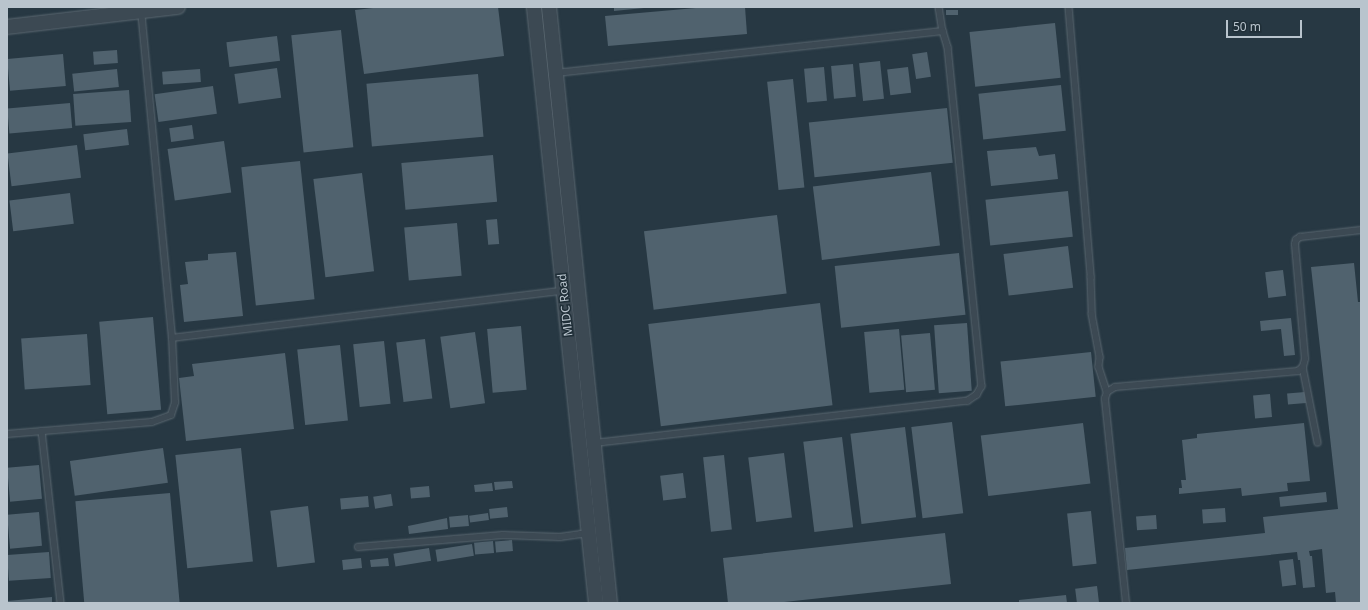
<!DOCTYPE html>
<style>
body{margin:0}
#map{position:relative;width:1368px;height:610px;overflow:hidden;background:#273843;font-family:"Noto Sans",sans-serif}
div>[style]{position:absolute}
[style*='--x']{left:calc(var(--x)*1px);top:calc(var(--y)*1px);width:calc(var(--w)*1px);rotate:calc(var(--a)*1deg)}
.building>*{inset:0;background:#50626e;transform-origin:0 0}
.roads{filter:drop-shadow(0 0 1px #5a6770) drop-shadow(0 0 1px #5a6770)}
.service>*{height:5.5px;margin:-2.75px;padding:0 2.75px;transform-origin:2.75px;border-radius:2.75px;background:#3c4953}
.tertiary>*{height:14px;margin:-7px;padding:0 7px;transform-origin:7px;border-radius:7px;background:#3c4953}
span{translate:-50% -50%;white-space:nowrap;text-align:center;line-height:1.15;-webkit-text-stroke:3px #202f38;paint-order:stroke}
.street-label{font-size:12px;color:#b9c4cd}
.frame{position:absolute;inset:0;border:8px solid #b9c4cd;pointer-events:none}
.scale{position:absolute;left:1226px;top:20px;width:76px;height:18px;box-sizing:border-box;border:2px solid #b9c4cd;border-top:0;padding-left:5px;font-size:12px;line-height:14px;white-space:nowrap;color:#b9c4cd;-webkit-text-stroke:3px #202f38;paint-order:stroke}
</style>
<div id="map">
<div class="building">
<div style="clip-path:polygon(382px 7px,498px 7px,504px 56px,364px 74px,355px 10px)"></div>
<div style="clip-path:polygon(614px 7px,643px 7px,644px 8px,614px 11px)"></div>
<div style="clip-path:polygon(707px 7px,745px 7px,747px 34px,608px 46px,605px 16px)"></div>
<div style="left:958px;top:10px;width:5px;height:12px;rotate:90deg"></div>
<div style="left:1055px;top:23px;width:55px;height:86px;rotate:84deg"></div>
<div style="left:341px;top:30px;width:118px;height:50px;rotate:84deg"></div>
<div style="left:277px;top:36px;width:25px;height:51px;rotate:83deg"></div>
<div style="left:117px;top:50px;width:13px;height:24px;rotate:86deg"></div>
<div style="left:927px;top:52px;width:25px;height:15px;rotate:81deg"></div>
<div style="left:63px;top:54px;width:32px;height:56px;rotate:85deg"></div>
<div style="left:880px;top:61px;width:38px;height:21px;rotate:84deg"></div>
<div style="left:853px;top:64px;width:33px;height:22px;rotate:85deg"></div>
<div style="left:824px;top:67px;width:34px;height:20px;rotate:85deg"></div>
<div style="left:908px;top:67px;width:26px;height:21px;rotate:83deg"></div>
<div style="left:277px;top:68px;width:30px;height:43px;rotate:82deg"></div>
<div style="left:117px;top:69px;width:18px;height:45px;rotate:84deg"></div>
<div style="left:200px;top:69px;width:13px;height:38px;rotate:86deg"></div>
<div style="left:478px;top:74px;width:63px;height:112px;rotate:85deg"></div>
<div style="left:793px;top:79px;width:109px;height:26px;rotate:84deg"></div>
<div style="left:1061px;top:85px;width:46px;height:83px;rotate:84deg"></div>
<div style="left:213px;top:86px;width:28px;height:59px;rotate:82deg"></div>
<div style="left:129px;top:90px;width:32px;height:56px;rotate:86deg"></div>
<div style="left:70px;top:103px;width:25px;height:63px;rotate:85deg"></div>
<div style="left:947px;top:108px;width:55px;height:139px;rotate:84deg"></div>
<div style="left:192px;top:125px;width:14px;height:23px;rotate:82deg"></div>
<div style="left:127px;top:129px;width:16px;height:44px;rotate:83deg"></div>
<div style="left:224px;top:141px;width:52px;height:57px;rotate:82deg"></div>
<div style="left:77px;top:145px;width:33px;height:70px;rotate:83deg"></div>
<div style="clip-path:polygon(1036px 147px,1039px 156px,1055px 154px,1058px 179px,991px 186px,987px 151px)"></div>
<div style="left:493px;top:155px;width:47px;height:92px;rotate:85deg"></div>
<div style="left:300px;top:161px;width:139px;height:59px;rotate:84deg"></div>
<div style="left:931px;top:172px;width:74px;height:119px;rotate:83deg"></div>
<div style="left:362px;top:173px;width:99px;height:49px;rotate:83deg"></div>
<div style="left:1068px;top:191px;width:46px;height:83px;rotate:84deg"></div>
<div style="left:70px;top:193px;width:31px;height:61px;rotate:83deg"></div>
<div style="left:777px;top:215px;width:79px;height:134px;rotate:83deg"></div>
<div style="left:497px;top:219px;width:25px;height:11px;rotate:85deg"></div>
<div style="left:457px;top:223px;width:53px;height:53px;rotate:85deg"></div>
<div style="left:1068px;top:246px;width:42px;height:65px;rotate:83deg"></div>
<div style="clip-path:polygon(236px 252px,243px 316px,184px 322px,180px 285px,188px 284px,185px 262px,208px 260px,208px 254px)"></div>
<div style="left:959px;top:253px;width:62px;height:125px;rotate:84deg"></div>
<div style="clip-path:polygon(1354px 263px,1358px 302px,1361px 302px,1361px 603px,1336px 603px,1335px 592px,1326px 593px,1322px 549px,1309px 551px,1310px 556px,1312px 556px,1315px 587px,1303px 588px,1300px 560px,1298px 560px,1297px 552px,1127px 570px,1125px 548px,1265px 533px,1263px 517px,1338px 509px,1311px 267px)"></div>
<div style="left:1283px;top:270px;width:26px;height:18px;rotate:83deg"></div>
<div style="left:820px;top:303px;width:103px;height:173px;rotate:83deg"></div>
<div style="left:153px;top:317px;width:93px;height:54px;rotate:85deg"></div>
<div style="clip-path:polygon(1291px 318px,1295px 355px,1284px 356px,1281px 329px,1261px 331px,1260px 321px)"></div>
<div style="left:967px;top:323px;width:68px;height:33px;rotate:86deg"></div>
<div style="left:521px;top:326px;width:64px;height:34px;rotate:85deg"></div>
<div style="left:899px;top:329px;width:61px;height:35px;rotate:85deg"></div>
<div style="left:475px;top:332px;width:72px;height:35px;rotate:82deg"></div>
<div style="left:930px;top:333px;width:57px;height:29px;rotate:85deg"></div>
<div style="left:87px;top:334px;width:51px;height:66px;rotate:86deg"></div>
<div style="left:425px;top:339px;width:60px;height:29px;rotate:83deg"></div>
<div style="left:384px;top:341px;width:63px;height:31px;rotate:84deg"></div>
<div style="left:340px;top:345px;width:76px;height:43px;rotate:84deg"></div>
<div style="left:1091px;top:352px;width:45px;height:91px;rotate:84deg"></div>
<div style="clip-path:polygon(285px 353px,294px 429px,186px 441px,179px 378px,194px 376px,192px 364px)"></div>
<div style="left:1305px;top:392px;width:11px;height:18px;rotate:85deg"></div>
<div style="left:1270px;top:394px;width:23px;height:17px;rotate:85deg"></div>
<div style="left:952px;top:422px;width:92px;height:41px;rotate:83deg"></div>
<div style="left:1083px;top:423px;width:61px;height:103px;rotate:83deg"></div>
<div style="clip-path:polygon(1304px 423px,1310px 481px,1287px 483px,1288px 491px,1242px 496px,1241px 488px,1179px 494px,1179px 488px,1182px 488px,1181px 480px,1186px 480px,1182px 440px,1197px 438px,1197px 434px)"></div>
<div style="left:905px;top:427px;width:91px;height:55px;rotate:83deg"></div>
<div style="left:842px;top:437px;width:91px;height:39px;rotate:83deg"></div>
<div style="left:163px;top:448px;width:35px;height:94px;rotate:82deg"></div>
<div style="left:241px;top:448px;width:114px;height:66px;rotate:84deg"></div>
<div style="left:784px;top:453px;width:65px;height:36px;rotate:83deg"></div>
<div style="left:724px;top:455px;width:75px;height:21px;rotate:84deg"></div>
<div style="left:39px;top:465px;width:34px;height:32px;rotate:85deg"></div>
<div style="left:683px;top:473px;width:25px;height:23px;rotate:83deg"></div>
<div style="clip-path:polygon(512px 481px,513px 488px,495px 490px,494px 482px)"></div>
<div style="clip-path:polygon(492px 483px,493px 491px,475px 492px,474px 485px)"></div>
<div style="left:429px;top:486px;width:11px;height:19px;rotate:85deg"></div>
<div style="left:1326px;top:492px;width:10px;height:47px;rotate:84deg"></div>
<div style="left:170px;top:493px;width:110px;height:95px;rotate:85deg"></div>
<div style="left:391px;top:494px;width:12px;height:18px;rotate:81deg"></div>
<div style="left:368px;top:496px;width:11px;height:28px;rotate:85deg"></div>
<div style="left:308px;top:506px;width:57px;height:38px;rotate:83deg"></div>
<div style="left:507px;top:507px;width:10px;height:18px;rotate:84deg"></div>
<div style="left:1225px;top:508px;width:14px;height:23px;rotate:86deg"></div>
<div style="left:1091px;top:511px;width:53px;height:24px;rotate:84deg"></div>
<div style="left:39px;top:512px;width:34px;height:32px;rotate:85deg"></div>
<div style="left:488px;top:513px;width:7px;height:19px;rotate:82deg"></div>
<div style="left:468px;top:515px;width:11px;height:19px;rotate:85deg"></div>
<div style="left:1156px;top:515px;width:14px;height:20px;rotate:86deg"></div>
<div style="clip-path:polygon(447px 518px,448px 529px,409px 534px,408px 526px)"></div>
<div style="clip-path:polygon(945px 533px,951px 584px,775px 603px,728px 603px,723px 558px)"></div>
<div style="left:512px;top:540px;width:11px;height:17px;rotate:85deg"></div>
<div style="left:493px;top:541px;width:12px;height:19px;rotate:85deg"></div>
<div style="left:472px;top:544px;width:12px;height:37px;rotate:81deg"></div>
<div style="left:429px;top:548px;width:13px;height:36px;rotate:81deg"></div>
<div style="left:49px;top:552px;width:26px;height:42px;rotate:86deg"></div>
<div style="left:361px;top:558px;width:10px;height:19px;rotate:84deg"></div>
<div style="clip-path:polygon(388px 558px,389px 566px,371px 567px,370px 560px)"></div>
<div style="left:1293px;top:559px;width:26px;height:14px;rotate:83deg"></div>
<div style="left:1097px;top:586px;width:16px;height:22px;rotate:83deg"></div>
<div style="clip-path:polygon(1066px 595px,1067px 603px,1019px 603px,1019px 600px)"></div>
<div style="clip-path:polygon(52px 597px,52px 603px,7px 603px,7px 601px)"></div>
</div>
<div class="roads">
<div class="service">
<div style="--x:939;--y:7;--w:24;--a:81"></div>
<div style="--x:1069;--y:7;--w:271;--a:85.3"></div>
<div style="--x:1091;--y:277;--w:37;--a:88"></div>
<div style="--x:1092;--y:314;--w:44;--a:79.5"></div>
<div style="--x:1100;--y:357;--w:10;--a:96"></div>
<div style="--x:1099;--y:367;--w:26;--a:72"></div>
<div style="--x:556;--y:73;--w:389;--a:-6.2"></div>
<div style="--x:943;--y:31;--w:17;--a:73"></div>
<div style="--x:948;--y:47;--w:341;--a:84.3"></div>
<div style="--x:982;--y:386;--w:10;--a:119"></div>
<div style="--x:977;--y:395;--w:11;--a:146"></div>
<div style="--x:968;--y:401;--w:377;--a:173.5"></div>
<div style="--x:172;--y:338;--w:394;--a:-6.9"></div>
<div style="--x:1303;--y:367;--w:77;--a:78.8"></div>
<div style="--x:42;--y:431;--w:173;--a:83.7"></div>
<div style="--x:7;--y:434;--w:145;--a:-4.7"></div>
<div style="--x:152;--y:422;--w:20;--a:-20"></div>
<div style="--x:171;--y:415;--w:13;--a:-72"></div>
<div style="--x:175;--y:403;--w:65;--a:-92.6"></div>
<div style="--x:172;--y:338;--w:327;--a:-95.4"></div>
<div style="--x:358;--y:547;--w:145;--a:-4.7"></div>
<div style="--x:503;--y:535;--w:57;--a:2"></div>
<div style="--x:560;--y:537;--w:21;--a:-8"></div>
<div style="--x:581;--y:534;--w:8;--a:7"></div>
<div style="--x:1126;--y:603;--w:205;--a:-95.9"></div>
<div style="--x:1105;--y:399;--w:7;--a:-74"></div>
<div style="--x:1107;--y:392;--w:9;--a:-32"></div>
<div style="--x:1115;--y:387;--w:184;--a:-5"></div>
<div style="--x:1298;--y:371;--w:6;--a:-39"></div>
<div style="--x:1303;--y:367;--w:8;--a:-76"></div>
<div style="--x:1305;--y:359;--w:115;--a:-95"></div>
<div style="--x:1295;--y:244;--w:4;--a:-76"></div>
<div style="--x:1296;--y:240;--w:5;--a:-37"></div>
<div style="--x:1300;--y:237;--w:61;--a:-6.5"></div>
</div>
<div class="tertiary">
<div style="--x:534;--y:7;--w:599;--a:84.06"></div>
<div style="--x:549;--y:7;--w:599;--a:84.16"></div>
<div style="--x:7;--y:27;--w:172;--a:-6.7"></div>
</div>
</div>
<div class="street-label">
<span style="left:565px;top:305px;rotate:-96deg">MIDC Road</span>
</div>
<div class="frame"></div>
<div class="scale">50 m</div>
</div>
